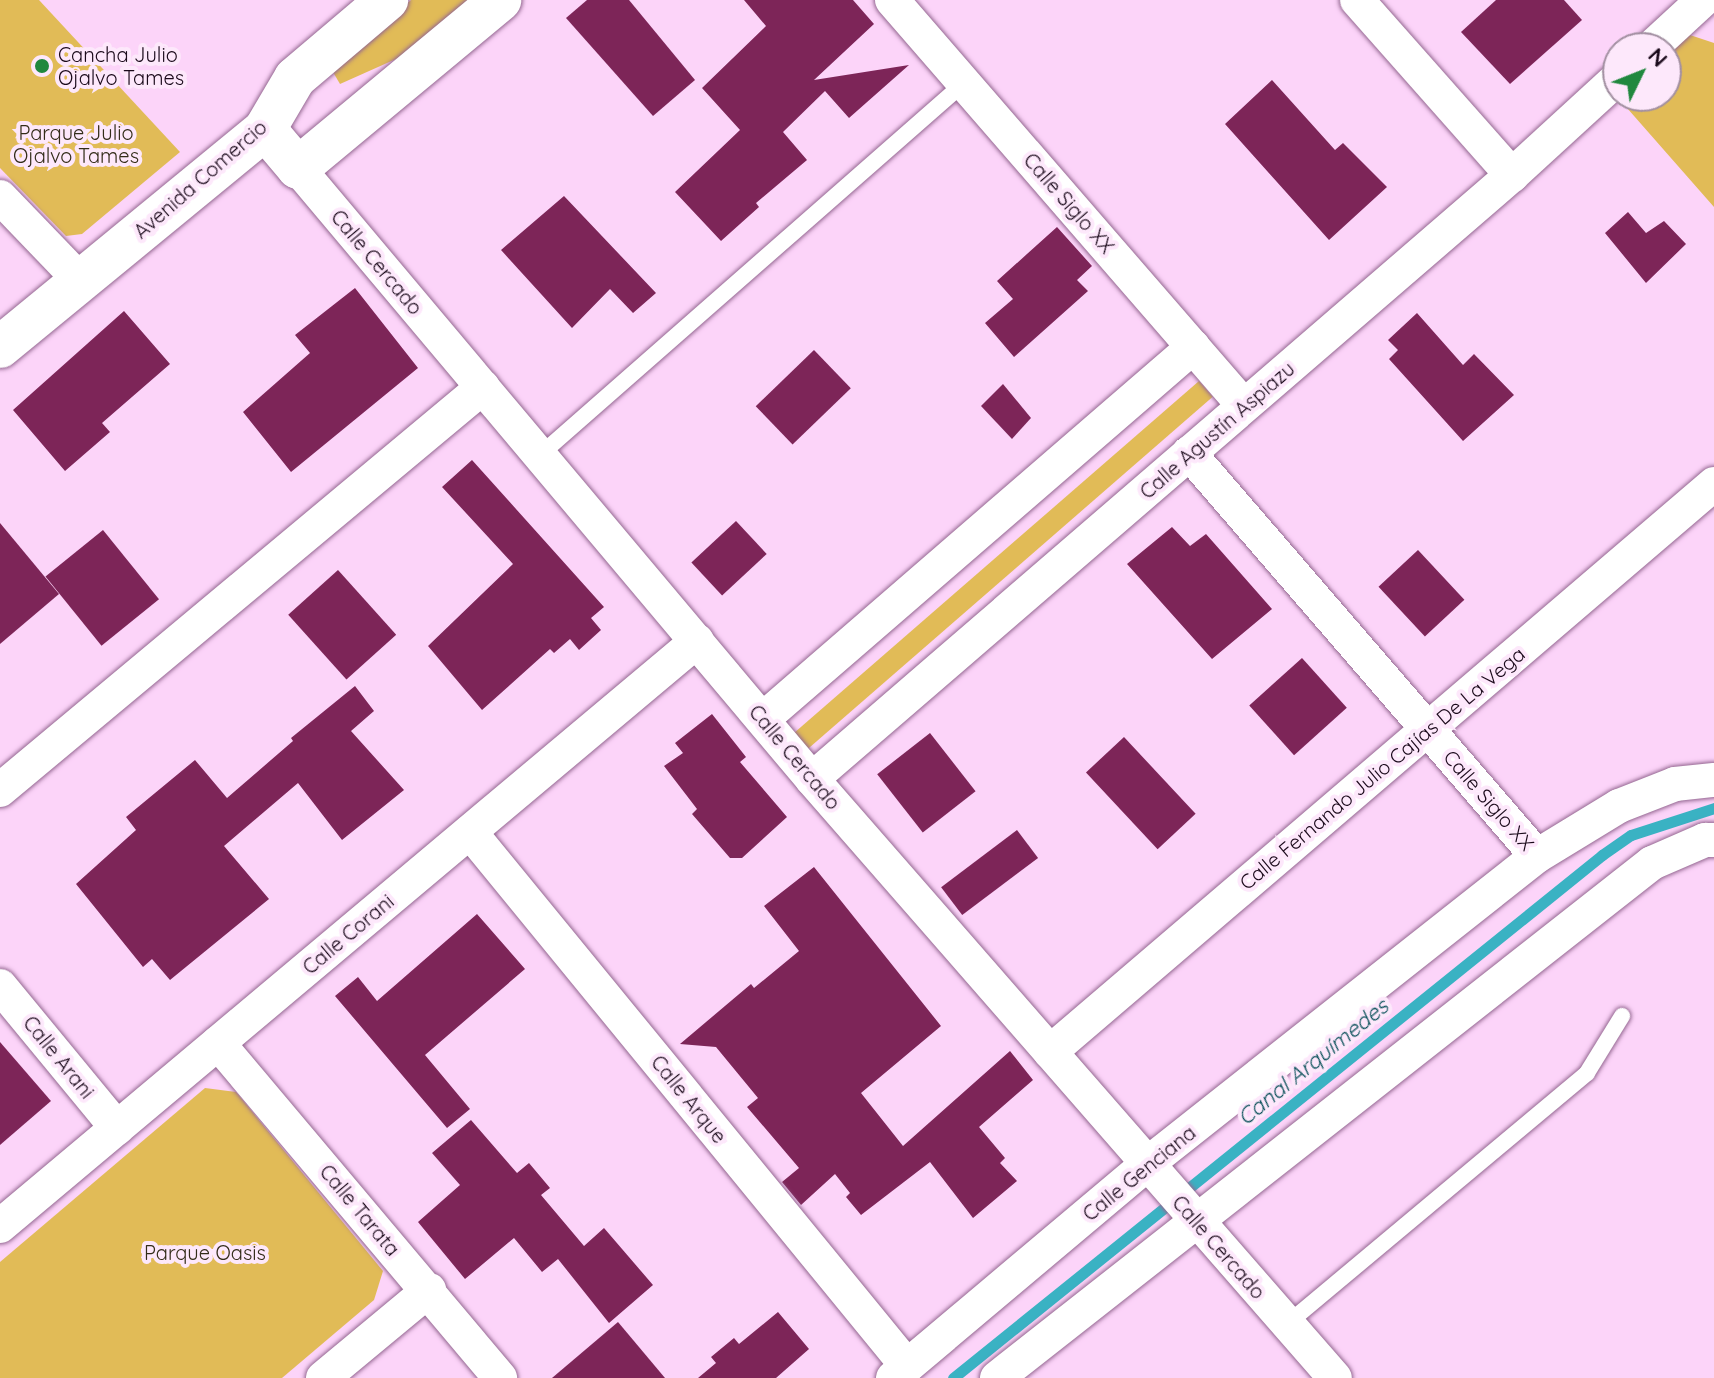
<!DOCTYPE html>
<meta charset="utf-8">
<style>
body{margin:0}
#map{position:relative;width:1714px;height:1378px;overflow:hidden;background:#fcd4f9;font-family:Quicksand,sans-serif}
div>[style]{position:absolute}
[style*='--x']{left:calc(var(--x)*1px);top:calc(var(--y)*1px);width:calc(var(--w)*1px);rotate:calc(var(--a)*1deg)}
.green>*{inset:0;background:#e1bb57;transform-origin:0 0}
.stream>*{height:11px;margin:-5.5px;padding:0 5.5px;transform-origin:5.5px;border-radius:5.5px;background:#3ab2c3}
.building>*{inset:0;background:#7d2558;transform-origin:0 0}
.roads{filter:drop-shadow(0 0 2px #946791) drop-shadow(0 0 2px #946791)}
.service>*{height:16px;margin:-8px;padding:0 8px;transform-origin:8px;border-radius:8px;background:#fff}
.minor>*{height:34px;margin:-17px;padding:0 17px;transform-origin:17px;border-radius:17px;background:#fff}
.tertiary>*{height:42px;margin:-21px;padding:0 21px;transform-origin:21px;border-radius:21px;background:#fff}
.dots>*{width:22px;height:22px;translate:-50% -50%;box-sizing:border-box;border:4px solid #fde8fb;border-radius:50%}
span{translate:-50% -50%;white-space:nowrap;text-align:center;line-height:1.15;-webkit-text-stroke:8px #fde8fb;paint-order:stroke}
.poi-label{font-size:20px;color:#1a091a}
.left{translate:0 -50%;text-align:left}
.park-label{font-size:20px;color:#332c19}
.street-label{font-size:20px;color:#1a091a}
.water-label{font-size:22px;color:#0b515a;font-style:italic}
.north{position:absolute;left:1602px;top:32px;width:80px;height:80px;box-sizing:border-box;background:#fde8fb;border:2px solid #a28fa1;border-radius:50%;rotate:47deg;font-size:22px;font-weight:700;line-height:32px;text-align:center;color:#1a091a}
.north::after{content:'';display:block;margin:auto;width:28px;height:36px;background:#20883e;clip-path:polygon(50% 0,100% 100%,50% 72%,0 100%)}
</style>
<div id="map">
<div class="green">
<div style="clip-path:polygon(0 0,39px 0,180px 152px,82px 234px,66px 236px,0 168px)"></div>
<div style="clip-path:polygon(411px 0,471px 0,405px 55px,340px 84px,330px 67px)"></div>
<div style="clip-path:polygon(1690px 35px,1714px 43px,1714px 207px,1620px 100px,1624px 96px,1666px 96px,1666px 57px)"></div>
<div style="left:1199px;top:381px;width:21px;height:537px;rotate:49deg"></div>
<div style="clip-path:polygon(205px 1088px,236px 1092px,383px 1271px,374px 1300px,282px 1378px,0 1378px,0 1262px)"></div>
</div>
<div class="stream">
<div style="--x:953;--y:1378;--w:834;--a:-38.86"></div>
<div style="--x:1602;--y:855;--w:35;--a:-35"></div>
<div style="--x:1631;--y:835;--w:87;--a:-18"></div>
</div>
<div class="building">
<div style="clip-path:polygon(587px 0,629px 0,695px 80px,653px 116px,566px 18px)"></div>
<div style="clip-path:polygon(744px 0,853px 0,874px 24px,814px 80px,909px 65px,849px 118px,825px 91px,783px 132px,807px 160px,756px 203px,759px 207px,721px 241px,675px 192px,740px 130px,702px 88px,766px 26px)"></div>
<div style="clip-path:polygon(1496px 0,1564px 0,1582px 20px,1510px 84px,1461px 32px)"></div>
<div style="clip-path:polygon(1272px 80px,1335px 150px,1343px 143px,1387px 187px,1329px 240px,1225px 124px)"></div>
<div style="clip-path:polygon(564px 196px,656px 293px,633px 313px,610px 289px,572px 328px,501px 250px)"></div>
<div style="clip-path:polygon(1628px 212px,1646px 233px,1664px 221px,1686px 244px,1646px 283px,1605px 233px)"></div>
<div style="clip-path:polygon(1057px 227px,1092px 266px,1077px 280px,1088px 291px,1014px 357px,985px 323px,1013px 299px,997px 281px)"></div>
<div style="clip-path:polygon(355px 288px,418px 368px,291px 472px,243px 412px,310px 353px,295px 335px)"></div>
<div style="clip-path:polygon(124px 311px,170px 364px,102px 423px,110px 432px,65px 471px,13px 410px)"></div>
<div style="clip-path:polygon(1417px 313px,1463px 365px,1474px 354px,1514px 395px,1463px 441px,1389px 359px,1398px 350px,1388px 340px)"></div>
<div style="left:814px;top:350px;width:53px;height:81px;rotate:46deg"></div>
<div style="clip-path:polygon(1003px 384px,1031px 418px,1012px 439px,981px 406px)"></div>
<div style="clip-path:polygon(472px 460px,604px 607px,591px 618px,601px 630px,579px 650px,570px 639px,554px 653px,550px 649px,482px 710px,428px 646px,513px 564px,442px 487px)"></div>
<div style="left:736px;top:521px;width:45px;height:61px;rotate:47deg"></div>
<div style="clip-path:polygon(0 523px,59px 594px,0 644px)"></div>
<div style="clip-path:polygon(1172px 527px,1190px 546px,1206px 534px,1272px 609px,1212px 659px,1127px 564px)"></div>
<div style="left:103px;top:530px;width:89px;height:74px;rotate:51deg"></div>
<div style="left:1418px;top:550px;width:68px;height:54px;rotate:47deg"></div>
<div style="left:338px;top:570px;width:87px;height:67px;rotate:48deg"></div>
<div style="left:1302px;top:658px;width:67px;height:71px;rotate:48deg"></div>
<div style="clip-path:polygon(355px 686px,374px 711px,351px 731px,404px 790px,342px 840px,298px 783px,224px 846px,269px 899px,170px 980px,152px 959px,143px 967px,76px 884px,136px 830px,126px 817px,195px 760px,227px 798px,293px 741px,291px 738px)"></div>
<div style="clip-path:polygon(712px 714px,746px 757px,740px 762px,787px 817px,742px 858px,730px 858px,692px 814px,697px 809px,664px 766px,683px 753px,675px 743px)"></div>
<div style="left:930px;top:733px;width:74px;height:67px;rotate:52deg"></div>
<div style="left:1124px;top:737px;width:105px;height:52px;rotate:47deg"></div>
<div style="left:1017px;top:830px;width:35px;height:95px;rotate:53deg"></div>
<div style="clip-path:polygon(814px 867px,941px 1026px,861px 1093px,903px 1146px,1010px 1051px,1033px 1080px,979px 1127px,1005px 1158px,1000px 1163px,1017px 1181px,973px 1218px,930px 1162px,861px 1215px,846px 1197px,850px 1193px,835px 1174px,801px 1205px,782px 1182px,799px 1168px,747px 1107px,758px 1098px,716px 1047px,680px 1044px,751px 984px,754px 988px,799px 951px,764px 906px)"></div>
<div style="clip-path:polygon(477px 914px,525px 969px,425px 1055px,470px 1109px,447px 1128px,335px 996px,358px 977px,377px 1001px)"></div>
<div style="clip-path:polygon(0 1042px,51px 1101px,0 1145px)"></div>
<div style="clip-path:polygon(471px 1120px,517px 1173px,529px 1163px,550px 1188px,541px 1195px,584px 1246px,604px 1228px,653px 1285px,609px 1323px,558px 1259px,542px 1272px,514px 1238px,465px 1279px,418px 1222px,460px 1185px,432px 1153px)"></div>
<div style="clip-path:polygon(778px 1312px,809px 1349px,776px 1378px,698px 1378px,716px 1363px,711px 1357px,734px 1338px,739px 1344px)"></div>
<div style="clip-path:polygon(618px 1322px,665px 1378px,552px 1378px)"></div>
</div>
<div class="roads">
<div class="service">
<div style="--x:540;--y:455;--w:564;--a:-41.26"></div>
<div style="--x:1287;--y:1324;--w:391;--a:-39.9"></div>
<div style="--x:1587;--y:1073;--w:67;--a:-58.4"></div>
</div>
<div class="minor">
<div style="--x:892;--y:0;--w:537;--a:49.07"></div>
<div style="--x:1357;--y:0;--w:234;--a:48.5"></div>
<div style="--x:1651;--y:48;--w:71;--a:-42.7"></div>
<div style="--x:298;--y:168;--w:798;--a:49.93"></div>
<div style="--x:812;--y:779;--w:795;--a:48.88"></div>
<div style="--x:0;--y:197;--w:115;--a:46.1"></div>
<div style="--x:1189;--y:453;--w:532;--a:49.19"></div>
<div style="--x:763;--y:719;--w:569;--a:-40.86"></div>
<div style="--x:812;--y:779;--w:925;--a:-40.79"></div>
<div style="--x:1512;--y:175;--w:144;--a:-42.5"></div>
<div style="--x:0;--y:790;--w:629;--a:-39.84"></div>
<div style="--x:470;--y:832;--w:690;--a:50.7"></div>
<div style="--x:0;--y:986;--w:184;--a:50.5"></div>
<div style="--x:218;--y:1043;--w:438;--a:49.9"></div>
<div style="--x:1050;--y:1052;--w:874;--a:-40.54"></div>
<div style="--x:0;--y:1226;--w:910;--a:-40.01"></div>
<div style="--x:323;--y:1378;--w:138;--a:-39.7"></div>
<div style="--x:893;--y:1378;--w:332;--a:-40.1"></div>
<div style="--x:1147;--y:1164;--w:497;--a:-38.3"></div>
<div style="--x:1537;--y:856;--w:96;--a:-31.4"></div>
<div style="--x:1619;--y:806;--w:60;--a:-21.4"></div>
<div style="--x:1675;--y:784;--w:39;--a:-6"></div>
<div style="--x:997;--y:1378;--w:833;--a:-38.18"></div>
<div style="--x:1652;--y:863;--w:58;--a:-23.5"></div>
<div style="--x:1705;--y:840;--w:9;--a:0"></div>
</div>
<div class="tertiary">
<div style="--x:265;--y:129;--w:51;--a:49.8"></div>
<div style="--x:298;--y:168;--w:263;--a:-39.7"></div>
<div style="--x:0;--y:347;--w:343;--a:-39.4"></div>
<div style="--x:265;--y:129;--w:59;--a:-59.5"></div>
<div style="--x:295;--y:78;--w:121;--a:-40.3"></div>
</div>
</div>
<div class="dots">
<div style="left:42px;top:66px;background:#20883e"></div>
</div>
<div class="poi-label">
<span class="left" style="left:58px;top:66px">Cancha Julio<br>Ojalvo Tames</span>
</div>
<div class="park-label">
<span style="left:76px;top:144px">Parque Julio<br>Ojalvo Tames</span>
<span style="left:205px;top:1252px">Parque Oasis</span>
</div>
<div class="street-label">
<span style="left:200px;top:179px;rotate:-41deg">Avenida Comercio</span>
<span style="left:1069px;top:203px;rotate:49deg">Calle Siglo XX</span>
<span style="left:377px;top:262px;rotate:50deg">Calle Cercado</span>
<span style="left:1217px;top:430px;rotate:-41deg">Calle Agustín Aspiazu</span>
<span style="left:795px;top:757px;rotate:50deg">Calle Cercado</span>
<span style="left:1382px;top:768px;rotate:-40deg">Calle Fernando Julio Cajías De La Vega</span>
<span style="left:1489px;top:800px;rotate:49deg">Calle Siglo XX</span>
<span style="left:348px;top:934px;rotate:-40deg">Calle Corani</span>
<span style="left:59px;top:1057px;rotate:51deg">Calle Arani</span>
<span style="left:689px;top:1099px;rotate:51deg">Calle Arque</span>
<span style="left:1139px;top:1173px;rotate:-39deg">Calle Genciana</span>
<span style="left:360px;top:1210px;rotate:50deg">Calle Tarata</span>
<span style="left:1219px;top:1247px;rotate:49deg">Calle Cercado</span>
</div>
<div class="water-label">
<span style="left:1313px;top:1062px;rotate:-39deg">Canal Arquímedes</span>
</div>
<div class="north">N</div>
</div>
